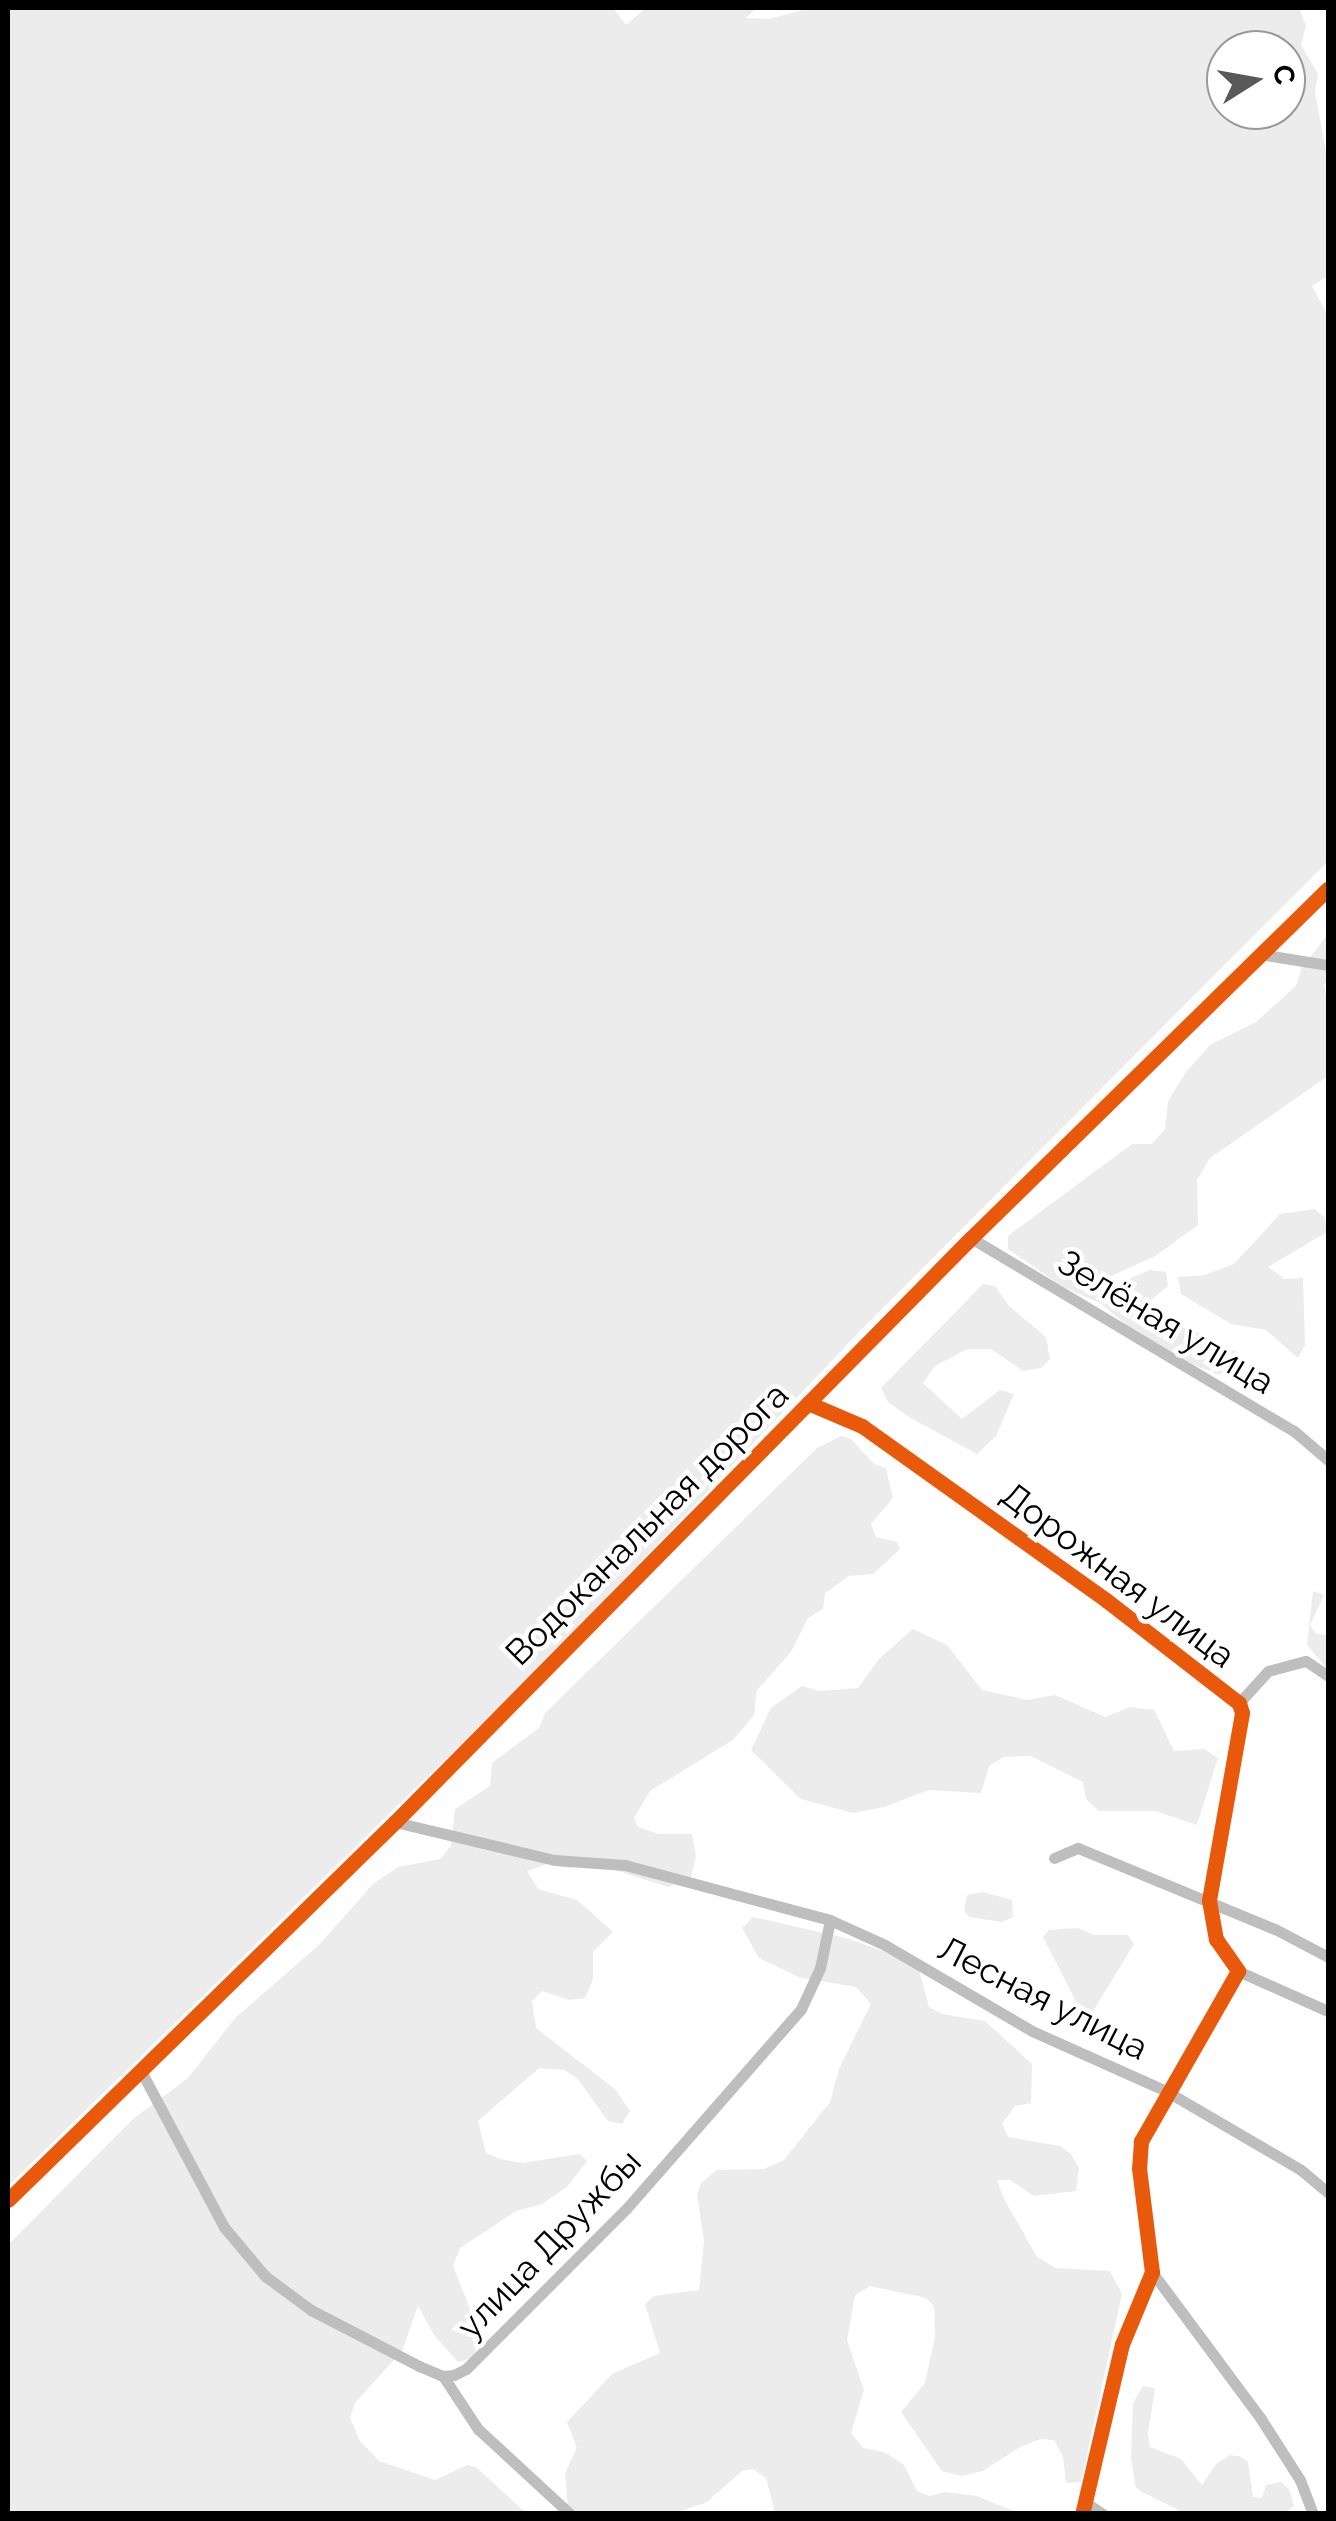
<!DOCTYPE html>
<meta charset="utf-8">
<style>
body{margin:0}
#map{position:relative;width:1336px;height:2521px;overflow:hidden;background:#fff;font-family:Raleway,sans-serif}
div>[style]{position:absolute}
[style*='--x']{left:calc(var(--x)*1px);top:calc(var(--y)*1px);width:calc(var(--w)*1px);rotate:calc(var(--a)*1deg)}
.green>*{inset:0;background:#ececec}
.street>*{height:11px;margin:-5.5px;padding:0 5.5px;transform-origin:5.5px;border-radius:5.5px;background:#bebebe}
.cycleway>*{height:15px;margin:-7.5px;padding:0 7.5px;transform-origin:7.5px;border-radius:7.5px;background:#e8590c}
span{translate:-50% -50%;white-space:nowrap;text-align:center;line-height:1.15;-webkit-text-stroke:9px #fff;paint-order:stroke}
.street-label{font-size:35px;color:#000}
.frame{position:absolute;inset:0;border:10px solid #000;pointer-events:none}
.north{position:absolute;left:1206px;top:30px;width:100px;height:100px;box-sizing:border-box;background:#fff;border:2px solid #999;border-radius:50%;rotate:79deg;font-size:28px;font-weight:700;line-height:40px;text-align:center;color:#000}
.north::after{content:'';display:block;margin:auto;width:35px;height:45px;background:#595959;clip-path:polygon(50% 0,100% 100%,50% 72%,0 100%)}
</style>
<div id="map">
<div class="green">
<div style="clip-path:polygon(evenodd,8px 8px,613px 8px,626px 25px,646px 8px,756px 8px,746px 18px,769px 19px,811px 8px,1299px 8px,1306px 26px,1301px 45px,1318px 74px,1315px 92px,1328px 163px,1328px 276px,1312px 286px,1328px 316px,1328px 861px,861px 1330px,556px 1651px,8px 2186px,8px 8px,1226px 50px,1286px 50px,1286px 110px,1226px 110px,1226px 50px)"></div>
<div style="clip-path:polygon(1328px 934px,1328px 978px,1324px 985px,1328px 1005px,1328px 1076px,1210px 1158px,1197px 1180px,1198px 1225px,1155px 1256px,1107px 1278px,1115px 1285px,1150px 1270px,1166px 1272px,1168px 1286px,1147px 1303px,1171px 1324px,1214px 1338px,1246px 1358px,1240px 1375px,1224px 1376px,1198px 1367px,1132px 1329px,1100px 1303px,1063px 1287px,1008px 1249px,1008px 1236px,1132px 1144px,1152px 1144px,1165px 1129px,1168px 1101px,1186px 1072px,1210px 1045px,1256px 1022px,1296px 986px,1301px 969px)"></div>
<div style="clip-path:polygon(1315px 1209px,1325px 1218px,1327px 1232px,1268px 1267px,1285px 1279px,1303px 1278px,1305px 1345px,1298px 1358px,1266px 1330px,1231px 1324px,1181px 1294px,1178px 1277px,1205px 1275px,1234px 1264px,1280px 1214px)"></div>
<div style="clip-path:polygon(983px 1284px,995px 1286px,1009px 1306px,1046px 1337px,1050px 1359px,1041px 1368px,1023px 1371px,991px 1349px,967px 1349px,935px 1366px,923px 1383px,962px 1419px,1000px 1390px,1014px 1394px,996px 1436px,977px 1454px,909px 1417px,888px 1402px,881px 1388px)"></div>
<div style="clip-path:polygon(841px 1436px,851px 1439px,874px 1464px,886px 1468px,893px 1498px,871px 1524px,876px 1537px,897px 1542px,900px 1549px,873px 1574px,849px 1576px,825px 1593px,823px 1609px,808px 1618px,791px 1652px,757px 1690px,754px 1715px,733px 1740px,650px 1791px,634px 1818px,638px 1827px,659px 1834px,692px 1834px,696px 1856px,691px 1877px,668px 1887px,596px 1864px,568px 1868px,550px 1863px,527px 1871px,538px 1889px,577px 1900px,613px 1932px,593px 1952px,593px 1979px,585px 1998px,569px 2000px,542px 1991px,532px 2001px,536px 2028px,616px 2090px,630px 2111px,622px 2124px,608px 2121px,577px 2078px,564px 2070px,539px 2068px,478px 2121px,486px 2153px,500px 2159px,522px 2163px,579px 2154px,587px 2161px,567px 2187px,542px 2204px,516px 2211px,460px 2248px,453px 2266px,481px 2337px,473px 2358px,458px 2362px,434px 2335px,418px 2306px,402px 2351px,355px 2403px,350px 2418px,360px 2441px,379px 2461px,435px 2480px,467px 2465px,476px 2467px,526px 2513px,8px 2514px,8px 2245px,134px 2118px,187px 2079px,236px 2017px,319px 1945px,374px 1883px,398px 1867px,440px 1859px,451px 1846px,455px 1809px,490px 1786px,492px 1763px,539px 1728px,545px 1713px,817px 1448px)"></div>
<div style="clip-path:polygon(1313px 1591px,1324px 1595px,1310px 1625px,1315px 1633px,1328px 1636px,1328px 1670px,1307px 1645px)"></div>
<div style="clip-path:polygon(913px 1629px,947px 1645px,982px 1690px,1027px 1700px,1055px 1695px,1105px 1717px,1130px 1707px,1154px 1710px,1174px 1751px,1204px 1749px,1218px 1758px,1197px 1825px,1156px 1811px,1099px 1811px,1086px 1799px,1083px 1782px,1031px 1756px,1003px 1757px,989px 1766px,981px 1793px,928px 1790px,884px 1807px,853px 1813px,801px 1799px,751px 1750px,771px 1708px,802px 1686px,820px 1691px,858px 1688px,880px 1658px)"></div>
<div style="clip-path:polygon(983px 1892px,1012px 1900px,1013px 1917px,1002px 1922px,969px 1917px,964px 1910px,967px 1895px)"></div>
<div style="clip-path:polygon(753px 1917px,846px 1938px,917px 1963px,929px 2007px,942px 2014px,985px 2021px,1032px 2064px,1031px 2103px,1015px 2106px,1002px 2124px,1008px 2137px,1060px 2146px,1071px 2154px,1079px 2168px,1076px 2191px,1034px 2196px,1010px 2180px,997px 2180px,1004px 2199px,1037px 2257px,1056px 2268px,1110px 2271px,1122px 2294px,1081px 2482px,1066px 2483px,1063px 2457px,1054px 2440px,1040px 2439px,1020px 2447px,983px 2471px,962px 2476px,942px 2471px,901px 2412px,925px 2383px,935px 2337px,934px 2306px,926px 2298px,870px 2286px,855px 2295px,847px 2340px,864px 2390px,851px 2433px,863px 2448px,884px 2452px,904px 2465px,917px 2491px,929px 2496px,945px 2492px,977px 2496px,1018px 2513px,775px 2513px,766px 2478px,753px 2469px,742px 2471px,707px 2502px,675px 2513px,574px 2513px,568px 2509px,565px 2473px,577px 2448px,567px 2422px,612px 2374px,660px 2353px,645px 2304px,654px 2296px,699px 2290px,704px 2241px,697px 2195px,701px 2183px,717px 2170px,764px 2169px,784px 2160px,830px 2102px,839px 2069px,871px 2004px,856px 1987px,801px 1978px,759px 1958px,742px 1928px)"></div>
<div style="clip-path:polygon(1078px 1928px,1094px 1935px,1128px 1935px,1134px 1944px,1092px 2013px,1083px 2015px,1043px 1937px,1049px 1930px)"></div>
<div style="clip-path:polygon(1143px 2386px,1155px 2388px,1148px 2434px,1150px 2447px,1181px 2459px,1202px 2485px,1216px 2464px,1231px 2455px,1241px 2457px,1248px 2462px,1253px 2497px,1262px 2498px,1266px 2485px,1281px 2482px,1289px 2489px,1294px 2506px,1285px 2513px,1184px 2513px,1140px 2491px,1135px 2485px,1131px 2457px,1133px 2403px)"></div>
</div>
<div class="street">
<div style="--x:1266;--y:955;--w:63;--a:9.2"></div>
<div style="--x:971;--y:1238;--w:376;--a:30.9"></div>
<div style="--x:1294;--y:1431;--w:45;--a:40.5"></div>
<div style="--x:808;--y:1403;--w:59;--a:23.1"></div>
<div style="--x:862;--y:1426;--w:300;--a:35.5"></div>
<div style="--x:1106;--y:1600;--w:168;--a:37.8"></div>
<div style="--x:1239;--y:1703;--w:10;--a:73"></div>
<div style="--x:1242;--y:1713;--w:190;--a:100"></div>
<div style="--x:1209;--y:1900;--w:40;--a:80"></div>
<div style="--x:1216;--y:1939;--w:39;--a:55"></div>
<div style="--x:1238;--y:1971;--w:196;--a:119.7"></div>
<div style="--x:1141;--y:2141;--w:27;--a:94"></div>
<div style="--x:1139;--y:2168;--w:105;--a:82.9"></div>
<div style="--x:1152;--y:2272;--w:78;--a:112.6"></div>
<div style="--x:1122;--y:2344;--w:175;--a:103.2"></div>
<div style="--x:1239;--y:1703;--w:43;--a:-47.8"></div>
<div style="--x:1268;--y:1671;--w:39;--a:-15"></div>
<div style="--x:1306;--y:1661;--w:27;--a:34"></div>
<div style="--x:395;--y:1822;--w:164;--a:13.4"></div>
<div style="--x:555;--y:1860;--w:70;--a:4.1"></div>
<div style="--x:625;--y:1865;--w:212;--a:15"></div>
<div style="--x:830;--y:1920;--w:60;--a:24.4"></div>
<div style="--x:885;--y:1945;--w:170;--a:30.3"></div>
<div style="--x:1032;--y:2031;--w:147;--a:24.1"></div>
<div style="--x:1166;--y:2091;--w:156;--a:30.3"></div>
<div style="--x:1301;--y:2170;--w:35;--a:40"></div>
<div style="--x:1054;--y:1858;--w:26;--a:-23"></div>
<div style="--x:1078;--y:1848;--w:213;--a:22.4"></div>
<div style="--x:1275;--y:1929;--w:60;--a:27.8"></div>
<div style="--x:1238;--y:1971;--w:98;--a:24"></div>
<div style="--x:141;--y:2071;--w:177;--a:62"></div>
<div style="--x:224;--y:2227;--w:64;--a:50.1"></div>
<div style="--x:265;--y:2276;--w:57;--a:36.5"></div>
<div style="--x:311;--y:2310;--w:122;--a:27.4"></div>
<div style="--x:419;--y:2366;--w:26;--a:23"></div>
<div style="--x:443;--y:2376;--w:11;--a:-5"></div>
<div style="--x:454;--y:2375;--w:13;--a:-27"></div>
<div style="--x:466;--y:2369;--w:226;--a:-45"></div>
<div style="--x:626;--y:2209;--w:266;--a:-48.8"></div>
<div style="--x:801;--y:2009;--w:45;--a:-65.1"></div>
<div style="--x:820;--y:1968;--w:49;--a:-78.2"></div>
<div style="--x:8;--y:2200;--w:541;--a:-44.33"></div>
<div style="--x:395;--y:1822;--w:820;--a:-45.4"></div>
<div style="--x:971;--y:1238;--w:499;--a:-44.4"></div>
<div style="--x:1152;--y:2272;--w:183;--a:53.4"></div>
<div style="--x:1261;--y:2419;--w:72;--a:57.4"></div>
<div style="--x:1300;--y:2480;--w:36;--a:69"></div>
<div style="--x:443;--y:2376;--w:64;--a:56.6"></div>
<div style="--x:478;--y:2429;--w:125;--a:42.7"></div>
<div style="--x:1085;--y:2502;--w:22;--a:34"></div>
</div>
<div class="cycleway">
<div style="--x:808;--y:1403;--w:59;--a:23.1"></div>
<div style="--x:862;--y:1426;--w:300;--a:35.5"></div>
<div style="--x:1106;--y:1600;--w:168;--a:37.8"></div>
<div style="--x:1239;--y:1703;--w:10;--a:73"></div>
<div style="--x:1242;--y:1713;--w:190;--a:100"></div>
<div style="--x:1209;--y:1900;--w:40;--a:80"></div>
<div style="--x:1216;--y:1939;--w:39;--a:55"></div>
<div style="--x:1238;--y:1971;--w:196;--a:119.7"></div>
<div style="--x:1141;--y:2141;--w:27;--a:94"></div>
<div style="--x:1139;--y:2168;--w:105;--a:82.9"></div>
<div style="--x:1152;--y:2272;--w:78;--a:112.6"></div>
<div style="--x:1122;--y:2344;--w:175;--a:103.2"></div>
<div style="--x:8;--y:2200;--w:541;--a:-44.33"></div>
<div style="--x:395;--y:1822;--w:820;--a:-45.4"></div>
<div style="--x:971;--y:1238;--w:499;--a:-44.4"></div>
</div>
<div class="street-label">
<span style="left:1166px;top:1322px;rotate:31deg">Зелёная улица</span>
<span style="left:647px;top:1524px;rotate:-45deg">Водоканальная дорога</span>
<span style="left:1118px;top:1575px;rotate:37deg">Дорожная улица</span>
<span style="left:1043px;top:1998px;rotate:27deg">Лесная улица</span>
<span style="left:549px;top:2244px;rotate:-46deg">улица Дружбы</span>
</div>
<div class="frame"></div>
<div class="north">С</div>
</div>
